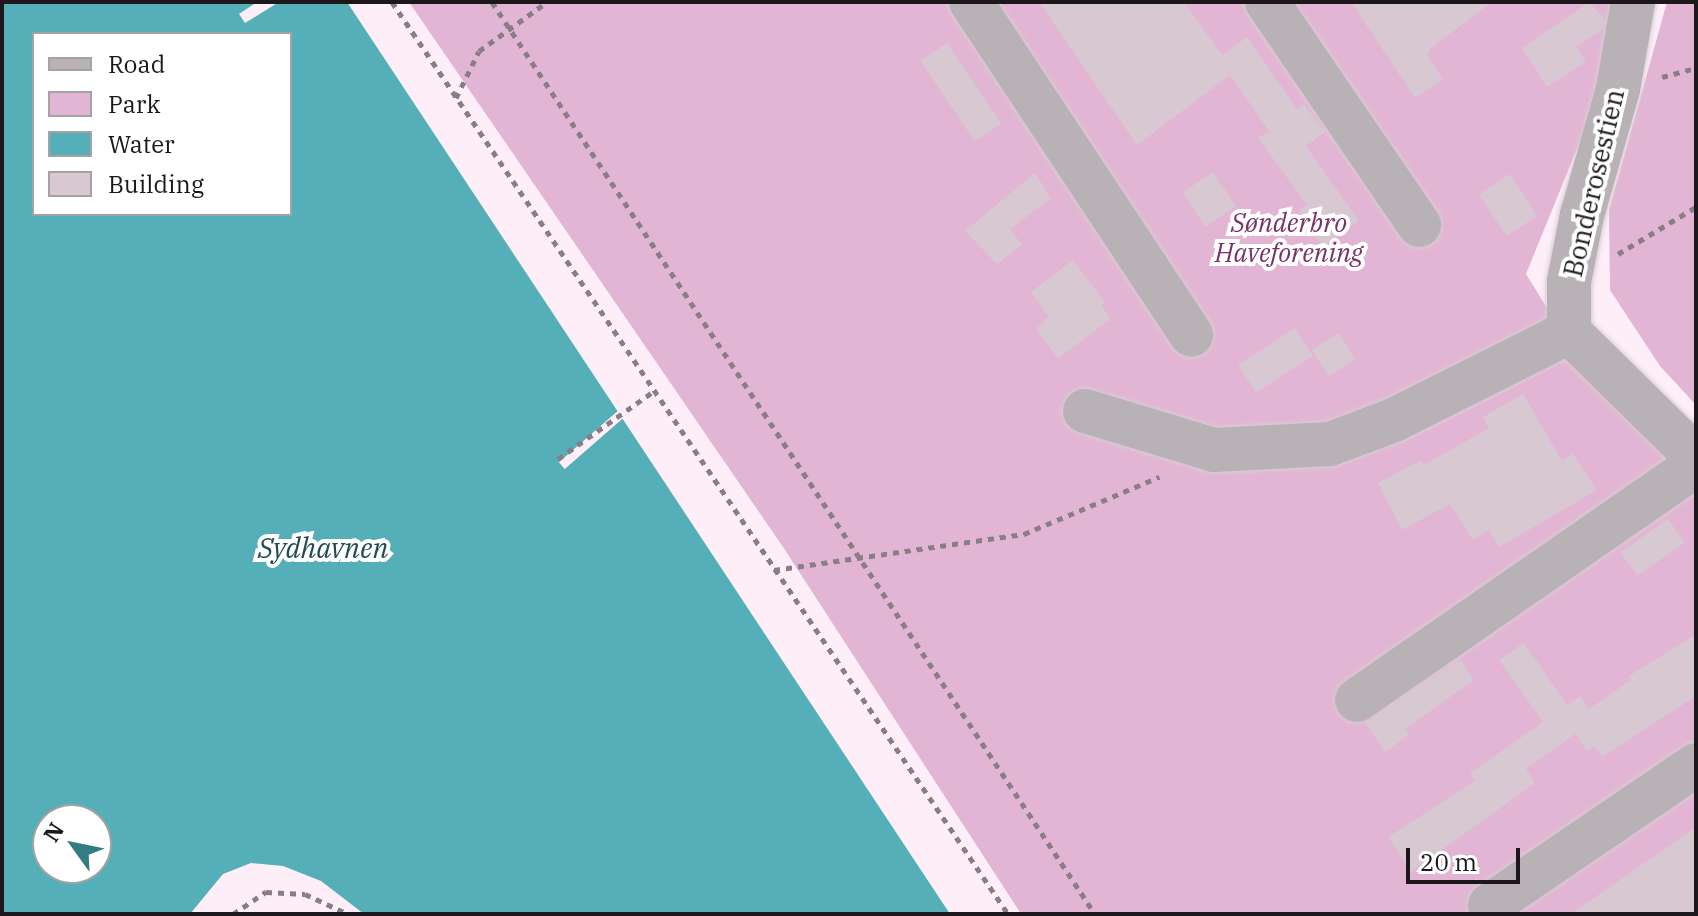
<!DOCTYPE html>
<meta charset="utf-8">
<style>
body{margin:0}
#map{position:relative;width:1698px;height:916px;overflow:hidden;background:#fdeef8;font-family:"IBM Plex Serif",serif}
div>[style]{position:absolute}
[style*='--x']{left:calc(var(--x)*1px);top:calc(var(--y)*1px);width:calc(var(--w)*1px);rotate:calc(var(--a)*1deg)}
.green>*{inset:0;background:#e3b5d4}
.water>*{inset:0;background:#54afb8}
.pier>*{inset:0;background:#fdeef8;transform-origin:0 0}
.building>*{inset:0;background:#d7c8d2;transform-origin:0 0}
.path>*{height:5px;margin-top:-2.5px;transform-origin:0;background:repeating-linear-gradient(90deg,#887e84 0 6px,transparent 0 12px)}
.roads{filter:drop-shadow(0 0 2px #d9ccd4) drop-shadow(0 0 2px #d9ccd4)}
.minor>*{height:44px;margin:-22px;padding:0 22px;transform-origin:22px;border-radius:22px;background:#b8b1b5}
span{translate:-50% -50%;white-space:nowrap;text-align:center;line-height:1.15;-webkit-text-stroke:8px #fff;paint-order:stroke}
.street-label{font-size:26px;color:#1c171a}
.park-label{font-size:26px;color:#793367;font-style:italic}
.water-label{font-size:28px;color:#234c51;font-style:italic}
.frame{position:absolute;inset:0;border:4px solid #1c171a;pointer-events:none}
.legend{position:absolute;left:32px;top:32px;width:260px;height:184px;box-sizing:border-box;background:#fff;border:2px solid #a4a2a3;margin:0;padding:10px 14px;list-style:none;font-size:24px;color:#1c171a}
.legend li{display:flex;align-items:center;gap:16px;height:40px}
.legend b{width:40px;border:2px solid #a4a2a3}
.north{position:absolute;left:32px;top:804px;width:80px;height:80px;box-sizing:border-box;background:#fff;border:2px solid #a4a2a3;border-radius:50%;rotate:303deg;font-size:22px;font-weight:700;line-height:32px;text-align:center;color:#1c171a}
.north::after{content:'';display:block;margin:auto;width:28px;height:36px;background:#337c83;clip-path:polygon(50% 0,100% 100%,50% 72%,0 100%)}
.scale{position:absolute;left:1406px;top:848px;width:114px;height:36px;box-sizing:border-box;border:4px solid #1c171a;border-top:0;padding-left:10px;font-size:24px;line-height:28px;white-space:nowrap;color:#1c171a;-webkit-text-stroke:6px #fff;paint-order:stroke}
</style>
<div id="map">
<div class="green">
<div style="clip-path:polygon(409px 2px,1619px 2px,1612px 63px,1526px 274px,1593px 382px,1696px 486px,1696px 914px,1021px 914px,783px 547px)"></div>
<div style="clip-path:polygon(1667px 2px,1696px 2px,1696px 405px,1660px 366px,1610px 290px,1609px 210px)"></div>
</div>
<div class="water">
<div style="clip-path:polygon(evenodd,2px 2px,347px 2px,950px 914px,364px 914px,321px 881px,283px 866px,251px 863px,223px 874px,190px 914px,2px 914px,2px 2px,34px 34px,290px 34px,290px 214px,34px 214px,34px 34px,2px 2px,48px 820px,96px 820px,96px 868px,48px 868px,48px 820px)"></div>
</div>
<div class="pier">
<div style="clip-path:polygon(257px 2px,279px 2px,245px 23px,239px 14px)"></div>
<div style="left:620px;top:409px;width:9px;height:81px;rotate:49deg"></div>
</div>
<div class="building">
<div style="clip-path:polygon(1039px 2px,1184px 2px,1222px 55px,1247px 37px,1297px 109px,1304px 104px,1325px 132px,1306px 146px,1359px 221px,1323px 247px,1298px 211px,1307px 205px,1258px 138px,1269px 131px,1230px 75px,1137px 145px)"></div>
<div style="clip-path:polygon(1351px 2px,1492px 2px,1431px 48px,1427px 55px,1443px 79px,1415px 98px)"></div>
<div style="clip-path:polygon(1589px 2px,1605px 19px,1603px 29px,1576px 47px,1586px 62px,1547px 87px,1522px 48px)"></div>
<div style="left:947px;top:43px;width:97px;height:32px;rotate:56deg"></div>
<div style="left:1213px;top:172px;width:41px;height:37px;rotate:56deg"></div>
<div style="clip-path:polygon(1035px 173px,1051px 198px,1010px 229px,1022px 245px,997px 264px,965px 231px)"></div>
<div style="left:1510px;top:174px;width:50px;height:37px;rotate:57deg"></div>
<div style="clip-path:polygon(1073px 260px,1105px 302px,1101px 305px,1111px 319px,1058px 358px,1036px 329px,1049px 317px,1031px 292px)"></div>
<div style="left:1295px;top:328px;width:33px;height:68px;rotate:57deg"></div>
<div style="left:1339px;top:333px;width:31px;height:32px;rotate:58deg"></div>
<div style="clip-path:polygon(1523px 394px,1562px 461px,1573px 454px,1597px 490px,1499px 547px,1489px 530px,1473px 540px,1450px 504px,1402px 530px,1378px 483px,1421px 460px,1424px 465px,1489px 428px,1483px 417px)"></div>
<div style="left:1668px;top:519px;width:29px;height:58px;rotate:55deg"></div>
<div style="clip-path:polygon(1696px 634px,1696px 696px,1602px 757px,1594px 746px,1587px 751px,1575px 734px,1526px 769px,1535px 783px,1411px 872px,1388px 837px,1475px 781px,1470px 773px,1543px 722px,1499px 660px,1524px 643px,1567px 705px,1580px 696px,1589px 709px,1631px 680px,1629px 676px)"></div>
<div style="clip-path:polygon(1460px 659px,1474px 680px,1405px 729px,1409px 735px,1385px 752px,1365px 723px)"></div>
<div style="clip-path:polygon(1696px 827px,1696px 914px,1571px 914px)"></div>
</div>
<div class="path">
<div style="--x:392;--y:2;--w:1101;--a:55.96"></div>
<div style="--x:492;--y:2;--w:1093;--a:56.53"></div>
<div style="--x:1662;--y:77;--w:35;--a:-15"></div>
<div style="--x:456;--y:98;--w:52;--a:-63.9"></div>
<div style="--x:479;--y:51;--w:84;--a:-35.8"></div>
<div style="--x:1618;--y:254;--w:91;--a:-31.1"></div>
<div style="--x:558;--y:459;--w:118;--a:-35.3"></div>
<div style="--x:774;--y:570;--w:253;--a:-8.2"></div>
<div style="--x:1024;--y:534;--w:147;--a:-22.9"></div>
<div style="--x:233;--y:914;--w:40;--a:-34"></div>
<div style="--x:266;--y:892;--w:39;--a:3"></div>
<div style="--x:305;--y:894;--w:47;--a:24.9"></div>
</div>
<div class="roads">
<div class="minor">
<div style="--x:971;--y:2;--w:399;--a:56.5"></div>
<div style="--x:1267;--y:2;--w:270;--a:55.7"></div>
<div style="--x:1633;--y:2;--w:88;--a:99.8"></div>
<div style="--x:1618;--y:89;--w:131;--a:105.9"></div>
<div style="--x:1582;--y:215;--w:68;--a:101"></div>
<div style="--x:1569;--y:282;--w:50;--a:90"></div>
<div style="--x:1569;--y:332;--w:178;--a:44.5"></div>
<div style="--x:1085;--y:411;--w:135;--a:16.8"></div>
<div style="--x:1214;--y:450;--w:116;--a:-3"></div>
<div style="--x:1330;--y:444;--w:68;--a:-20.6"></div>
<div style="--x:1394;--y:420;--w:196;--a:-26.7"></div>
<div style="--x:1357;--y:700;--w:412;--a:-34.7"></div>
<div style="--x:1490;--y:905;--w:249;--a:-34.2"></div>
</div>
</div>
<div class="street-label">
<span style="left:1594px;top:183px;rotate:-77deg">Bonderosestien</span>
</div>
<div class="park-label">
<span style="left:1289px;top:238px">Sønderbro<br>Haveforening</span>
</div>
<div class="water-label">
<span style="left:323px;top:548px">Sydhavnen</span>
</div>
<div class="frame"></div>
<ul class="legend">
<li><b style="height:10px;background:#b8b1b5"></b>Road</li>
<li><b style="height:22px;background:#e3b5d4"></b>Park</li>
<li><b style="height:22px;background:#54afb8"></b>Water</li>
<li><b style="height:22px;background:#d7c8d2"></b>Building</li>
</ul>
<div class="north">N</div>
<div class="scale">20 m</div>
</div>
